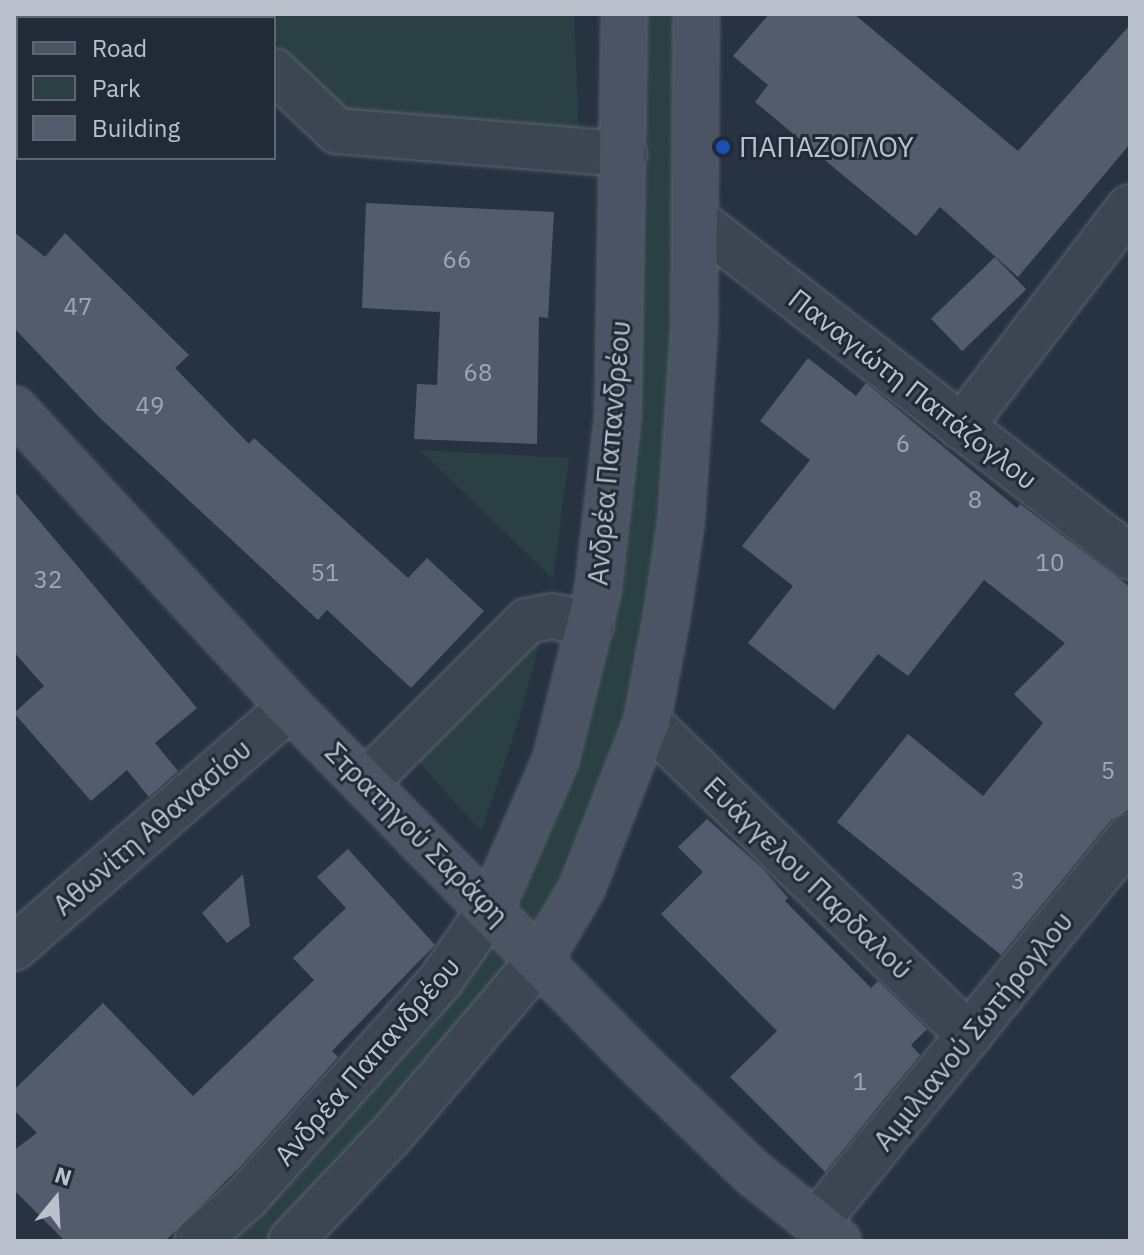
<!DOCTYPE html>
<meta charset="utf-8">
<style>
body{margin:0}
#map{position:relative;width:1144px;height:1255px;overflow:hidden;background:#283342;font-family:"IBM Plex Sans",sans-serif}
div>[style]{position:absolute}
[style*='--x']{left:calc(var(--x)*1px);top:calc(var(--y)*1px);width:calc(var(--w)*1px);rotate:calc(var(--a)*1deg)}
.green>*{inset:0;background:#2a4043}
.building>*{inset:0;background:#525c6d;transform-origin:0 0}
.roads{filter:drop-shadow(0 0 2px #5b636f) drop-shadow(0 0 2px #5b636f)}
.street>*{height:44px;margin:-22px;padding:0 22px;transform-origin:22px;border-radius:22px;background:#3c4552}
.secondary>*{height:44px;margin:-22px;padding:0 22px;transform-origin:22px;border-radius:22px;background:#4b5464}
.dots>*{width:22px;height:22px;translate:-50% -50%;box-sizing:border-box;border:4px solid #212a37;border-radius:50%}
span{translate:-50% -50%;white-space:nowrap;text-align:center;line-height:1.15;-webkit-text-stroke:6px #212a37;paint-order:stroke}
.number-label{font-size:24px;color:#a0a8b4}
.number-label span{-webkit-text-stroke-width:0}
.poi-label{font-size:28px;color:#bac1cc}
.left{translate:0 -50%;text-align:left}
.street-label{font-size:28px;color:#bac1cc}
.frame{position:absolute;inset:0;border:16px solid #bac1cc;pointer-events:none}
.legend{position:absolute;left:16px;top:16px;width:260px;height:144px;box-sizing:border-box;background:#212a37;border:2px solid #5e6673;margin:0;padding:10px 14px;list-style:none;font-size:24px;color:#bac1cc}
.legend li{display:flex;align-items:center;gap:16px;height:40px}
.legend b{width:40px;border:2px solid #5e6673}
.north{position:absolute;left:16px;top:1159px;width:80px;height:80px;-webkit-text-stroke:6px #212a37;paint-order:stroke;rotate:18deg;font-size:22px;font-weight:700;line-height:32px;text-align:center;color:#bac1cc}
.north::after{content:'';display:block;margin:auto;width:28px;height:36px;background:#bac1cc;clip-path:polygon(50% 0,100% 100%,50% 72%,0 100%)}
</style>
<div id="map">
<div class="green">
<div style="clip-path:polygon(248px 14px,574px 14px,579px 135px,356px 123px,274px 41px,274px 18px)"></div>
<div style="clip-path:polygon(624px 14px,696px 14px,681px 522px,582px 888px,291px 1241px,197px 1241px,440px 981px,582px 671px)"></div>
<div style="clip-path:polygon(420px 450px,569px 458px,553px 579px)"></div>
<div style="clip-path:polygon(544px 626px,517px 726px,481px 831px,409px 751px)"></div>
</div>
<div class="building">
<div style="clip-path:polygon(769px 14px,854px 14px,1018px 151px,1130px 25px,1130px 144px,1018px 277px,940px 207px,916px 236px,755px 102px,768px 85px,733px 56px)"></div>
<div style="clip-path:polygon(366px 203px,554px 212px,548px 318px,539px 317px,537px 444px,414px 439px,417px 384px,437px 385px,440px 312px,362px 308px)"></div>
<div style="clip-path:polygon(14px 232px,45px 257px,65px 233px,189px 355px,175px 368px,249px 444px,254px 438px,408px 578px,427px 558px,484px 611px,411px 688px,327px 610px,318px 620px,99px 417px,14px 328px)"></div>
<div style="left:995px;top:257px;width:45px;height:89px;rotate:46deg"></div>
<div style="clip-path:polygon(808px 358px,856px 396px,866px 383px,1017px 508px,1020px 504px,1130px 587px,1130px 809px,1111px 820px,1001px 955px,837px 822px,908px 734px,983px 796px,1043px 723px,1014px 694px,1065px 643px,984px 580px,908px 676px,878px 654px,834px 710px,748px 643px,793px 586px,742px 546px,810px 460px,760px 421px)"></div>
<div style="clip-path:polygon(14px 491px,197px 708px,155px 743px,178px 771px,149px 797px,127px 770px,91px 801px,14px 713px,44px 686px,14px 652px)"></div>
<div style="clip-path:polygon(707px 819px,763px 869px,788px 898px,785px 901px,871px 988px,878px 981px,927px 1029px,911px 1045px,920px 1055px,825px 1172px,730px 1077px,777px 1031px,661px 914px,703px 872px,678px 847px)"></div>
<div style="clip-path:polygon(348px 849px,435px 945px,332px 1051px,338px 1057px,239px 1168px,165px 1241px,65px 1241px,14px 1190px,14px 1150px,37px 1133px,14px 1110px,14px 1090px,103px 1003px,193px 1096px,314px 980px,293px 958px,346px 908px,317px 877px)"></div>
<div style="clip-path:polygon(243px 874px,250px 926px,227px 943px,202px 913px)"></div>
</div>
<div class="roads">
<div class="street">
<div style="--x:215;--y:14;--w:6;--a:45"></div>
<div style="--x:65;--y:18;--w:6;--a:-45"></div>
<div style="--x:274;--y:71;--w:87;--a:43.6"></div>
<div style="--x:337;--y:131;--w:288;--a:4.6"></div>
<div style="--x:14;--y:75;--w:6;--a:-45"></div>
<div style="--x:696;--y:220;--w:549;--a:37.83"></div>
<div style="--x:961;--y:427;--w:277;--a:-52.5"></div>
<div style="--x:647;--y:721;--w:450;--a:44.3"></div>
<div style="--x:366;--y:782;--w:228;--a:-45"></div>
<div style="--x:527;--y:621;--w:25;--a:-11"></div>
<div style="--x:552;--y:616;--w:40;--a:13"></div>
<div style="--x:14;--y:948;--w:366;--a:-41.1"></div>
<div style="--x:815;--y:1224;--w:500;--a:-50.9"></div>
<div style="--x:197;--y:1241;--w:65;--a:-41.3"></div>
<div style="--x:246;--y:1198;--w:291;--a:-48.2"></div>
<div style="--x:440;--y:981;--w:89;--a:-55.1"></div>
<div style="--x:291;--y:1241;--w:149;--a:-46.6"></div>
<div style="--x:393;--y:1133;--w:228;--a:-49.8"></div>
</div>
<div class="secondary">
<div style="--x:14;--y:409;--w:406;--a:47.2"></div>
<div style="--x:290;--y:707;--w:501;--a:45.57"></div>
<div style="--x:641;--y:1065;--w:156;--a:44"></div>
<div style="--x:753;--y:1173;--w:109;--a:38.7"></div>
<div style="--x:491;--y:908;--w:163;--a:-66.4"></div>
<div style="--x:556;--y:759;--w:174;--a:-76"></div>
<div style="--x:598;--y:590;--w:177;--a:-83.5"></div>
<div style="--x:618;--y:414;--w:400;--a:-89.1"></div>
<div style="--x:540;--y:959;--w:82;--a:-59.4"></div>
<div style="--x:582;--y:888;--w:179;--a:-68.7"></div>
<div style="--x:647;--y:721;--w:108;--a:-79.3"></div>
<div style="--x:667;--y:615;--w:94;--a:-81.4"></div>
<div style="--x:681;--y:522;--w:189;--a:-86.1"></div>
<div style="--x:694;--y:333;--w:319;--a:-89.6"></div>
</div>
</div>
<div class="dots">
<div style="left:723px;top:147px;background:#1a4fb4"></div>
</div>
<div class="number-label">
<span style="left:457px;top:260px">66</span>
<span style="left:78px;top:307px">47</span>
<span style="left:478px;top:373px">68</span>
<span style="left:150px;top:406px">49</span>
<span style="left:903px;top:444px">6</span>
<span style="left:975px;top:500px">8</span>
<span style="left:1050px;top:563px">10</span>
<span style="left:325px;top:573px">51</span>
<span style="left:48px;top:580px">32</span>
<span style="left:1108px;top:771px">5</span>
<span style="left:1018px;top:881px">3</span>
<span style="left:860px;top:1082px">1</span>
</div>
<div class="poi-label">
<span class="left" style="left:739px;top:147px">ΠΑΠΑΖΟΓΛΟΥ</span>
</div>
<div class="street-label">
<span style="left:913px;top:389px;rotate:38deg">Παναγιώτη Παπάζογλου</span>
<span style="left:609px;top:453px;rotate:-85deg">Ανδρέα Παπανδρέου</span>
<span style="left:152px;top:827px;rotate:-41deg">Αθωνίτη Αθανασίου</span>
<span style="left:417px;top:834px;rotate:45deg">Στρατηγού Σαράφη</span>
<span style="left:808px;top:878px;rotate:44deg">Ευάγγελου Παρδαλού</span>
<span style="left:973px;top:1031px;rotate:-51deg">Αιμιλιανού Σωτήρογλου</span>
<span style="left:367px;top:1061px;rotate:-49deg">Ανδρέα Παπανδρέου</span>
</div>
<div class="frame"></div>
<ul class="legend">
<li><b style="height:10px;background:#4b5464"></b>Road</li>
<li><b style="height:22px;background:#2a4043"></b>Park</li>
<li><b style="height:22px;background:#525c6d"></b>Building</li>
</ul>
<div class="north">N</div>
</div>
